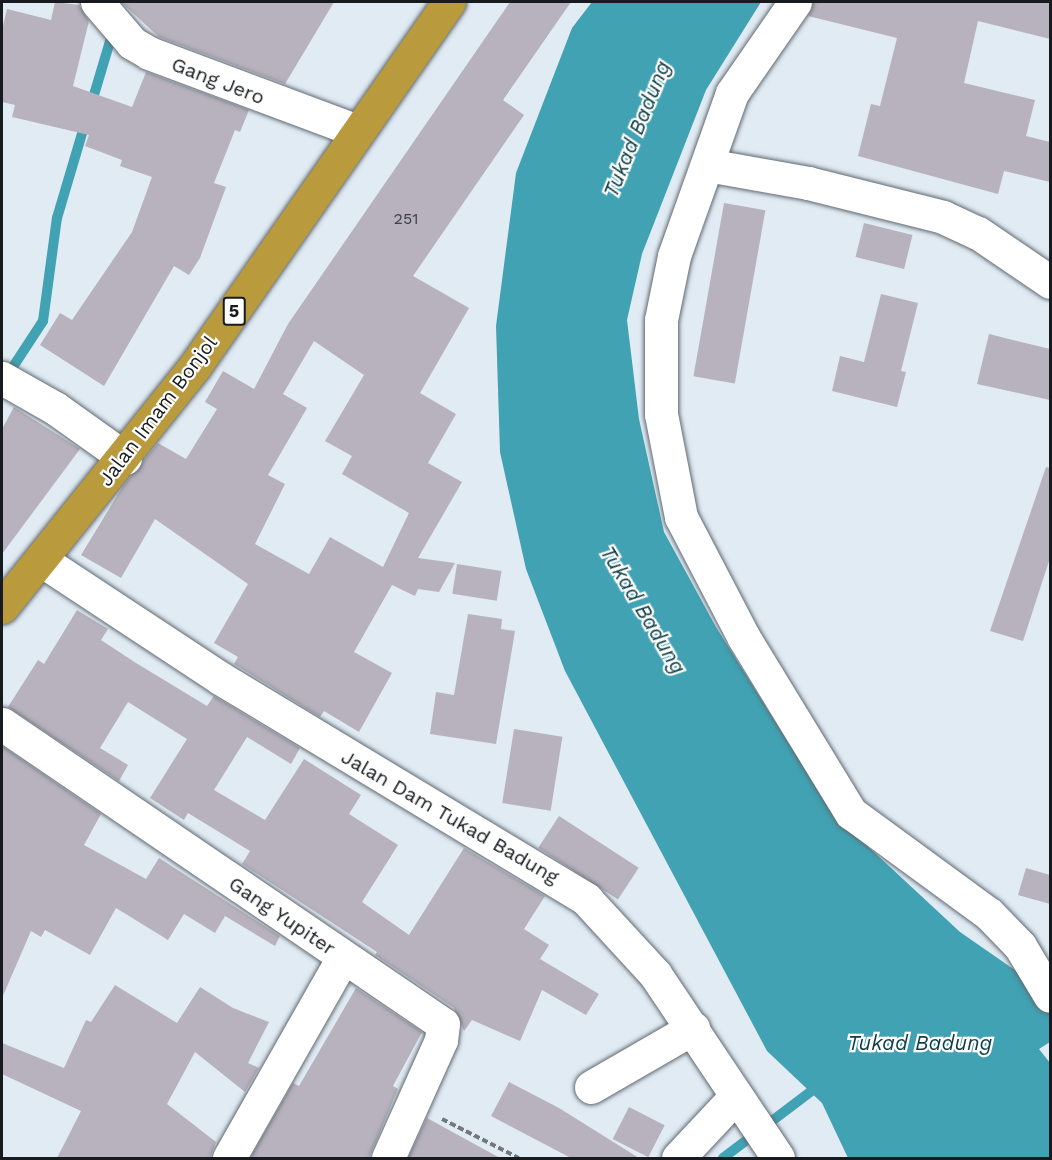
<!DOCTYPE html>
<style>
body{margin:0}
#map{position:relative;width:1052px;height:1160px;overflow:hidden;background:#e1ebf4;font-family:"Work Sans",sans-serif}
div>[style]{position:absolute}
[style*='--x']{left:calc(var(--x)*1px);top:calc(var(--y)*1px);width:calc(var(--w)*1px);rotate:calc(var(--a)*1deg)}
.water>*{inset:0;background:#40a2b3}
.stream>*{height:10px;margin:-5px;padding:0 5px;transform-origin:5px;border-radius:5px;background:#40a2b3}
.building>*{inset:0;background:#b7b2bd;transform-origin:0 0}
.path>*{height:4px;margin-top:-2px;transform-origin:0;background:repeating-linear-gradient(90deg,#72787e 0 6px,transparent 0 9px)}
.roads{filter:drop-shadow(0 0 2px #606971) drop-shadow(0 0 2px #606971)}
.minor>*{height:33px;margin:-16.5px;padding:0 16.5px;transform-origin:16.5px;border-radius:16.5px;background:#fff}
.highway>*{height:33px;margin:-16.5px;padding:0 16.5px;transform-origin:16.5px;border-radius:16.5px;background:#b99b3d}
span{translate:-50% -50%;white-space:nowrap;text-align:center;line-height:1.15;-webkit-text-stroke:4.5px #fff;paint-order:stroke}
.number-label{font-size:16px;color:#3f4046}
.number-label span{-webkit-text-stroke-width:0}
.shield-label span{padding:2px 4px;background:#fff;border:2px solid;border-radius:4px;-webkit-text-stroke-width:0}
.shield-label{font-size:18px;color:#171a1e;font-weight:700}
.street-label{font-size:20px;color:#171a1e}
.water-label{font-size:21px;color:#103d44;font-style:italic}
.frame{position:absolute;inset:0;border:3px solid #171a1e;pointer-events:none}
</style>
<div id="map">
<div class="water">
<div style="clip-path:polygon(592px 2px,761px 2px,706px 90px,642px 254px,627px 320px,639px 419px,664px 532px,716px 627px,833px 814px,960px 932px,1025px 977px,1050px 1014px,1050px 1042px,1039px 1049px,1050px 1063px,1050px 1158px,848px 1158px,822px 1103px,767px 1051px,565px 671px,526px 569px,500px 452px,496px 326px,516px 173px,572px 28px)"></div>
</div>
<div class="stream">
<div style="--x:91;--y:105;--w:77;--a:-73.4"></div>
<div style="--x:7;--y:376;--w:66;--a:-56.8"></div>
<div style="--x:43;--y:321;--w:104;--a:-82.3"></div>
<div style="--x:57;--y:218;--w:102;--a:-73.5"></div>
<div style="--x:723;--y:1158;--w:123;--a:-37.1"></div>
</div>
<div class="building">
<div style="clip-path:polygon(55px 2px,79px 5px,89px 21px,73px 86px,132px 107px,146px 72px,249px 110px,240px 132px,235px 130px,214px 183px,226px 187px,200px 258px,189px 275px,174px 266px,104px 386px,40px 345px,60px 313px,72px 320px,132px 232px,152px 177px,120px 166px,122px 160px,85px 146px,89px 135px,12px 117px,15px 105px,2px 102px,2px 30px,7px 9px,51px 20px)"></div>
<div style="clip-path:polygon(121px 2px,334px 2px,285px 84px,159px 37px)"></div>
<div style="clip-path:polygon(evenodd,510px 2px,571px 2px,503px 100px,524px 115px,413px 276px,469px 308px,420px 393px,456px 414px,428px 463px,462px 482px,418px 558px,455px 563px,439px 592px,418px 589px,415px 596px,392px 585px,354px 652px,392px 673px,359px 732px,324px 711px,320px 717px,234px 664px,238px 657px,214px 643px,248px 584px,155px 519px,121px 578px,81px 555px,123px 486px,158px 443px,186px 459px,217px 409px,205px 402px,223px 371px,254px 389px,288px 324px,510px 2px,314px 341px,364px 375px,325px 441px,352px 456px,342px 474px,409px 513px,383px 567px,330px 537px,309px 574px,255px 544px,285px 484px,268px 475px,307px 408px,283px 394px,314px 341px)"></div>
<div style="clip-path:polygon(813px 2px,1050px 2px,1050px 39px,978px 21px,964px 83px,1035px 100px,1026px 136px,1050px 142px,1050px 182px,1004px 171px,998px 194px,858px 156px,871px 104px,880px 106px,897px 38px,808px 16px)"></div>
<div style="left:724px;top:203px;width:42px;height:176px;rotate:10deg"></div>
<div style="left:864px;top:223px;width:50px;height:35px;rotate:14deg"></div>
<div style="clip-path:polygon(881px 294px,918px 303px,901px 371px,906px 372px,897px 407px,832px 391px,840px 356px,864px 362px)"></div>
<div style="clip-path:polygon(989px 334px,1050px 349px,1050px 400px,977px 384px)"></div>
<div style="clip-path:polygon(14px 407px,80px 449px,2px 554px,2px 429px)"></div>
<div style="clip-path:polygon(1046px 467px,1050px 468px,1050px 558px,1023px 641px,990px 631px)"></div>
<div style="left:457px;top:564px;width:45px;height:30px;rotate:9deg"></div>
<div style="clip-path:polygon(77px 610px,108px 629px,101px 640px,136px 663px,207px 706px,214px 696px,300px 748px,291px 764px,247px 737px,214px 790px,265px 820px,304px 759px,361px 795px,349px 814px,398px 845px,362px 902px,409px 935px,464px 848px,545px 896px,524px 929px,549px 945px,540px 959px,599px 994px,586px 1015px,542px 990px,520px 1041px,472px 1020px,464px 1031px,454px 1008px,375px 955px,377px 952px,242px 864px,250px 851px,188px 813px,184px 820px,150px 798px,187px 739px,128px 702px,100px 748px,128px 765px,119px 781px,8px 707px,38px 660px,44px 664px)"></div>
<div style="clip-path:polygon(468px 614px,502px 619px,501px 629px,515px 631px,496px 744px,430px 734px,436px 692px,454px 695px)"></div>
<div style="left:514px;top:729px;width:49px;height:75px;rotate:9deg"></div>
<div style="clip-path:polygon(2px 746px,101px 814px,84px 845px,146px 879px,159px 858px,280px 936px,275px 946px,225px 916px,215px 933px,184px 914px,168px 940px,116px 908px,90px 955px,45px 930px,41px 937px,31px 931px,2px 998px)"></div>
<div style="left:559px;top:816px;width:95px;height:38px;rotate:33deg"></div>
<div style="clip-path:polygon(1026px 868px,1050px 875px,1050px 904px,1018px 895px)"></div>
<div style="clip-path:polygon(115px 985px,177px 1023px,200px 987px,233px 1008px,269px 1022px,248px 1063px,259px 1068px,245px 1092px,195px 1052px,167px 1104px,216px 1142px,210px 1158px,57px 1158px,81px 1111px,2px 1074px,2px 1043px,64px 1068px,86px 1020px,91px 1022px)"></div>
<div style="clip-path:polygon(356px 988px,422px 1032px,393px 1086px,398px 1089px,369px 1158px,250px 1158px,293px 1083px,299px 1086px)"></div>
<div style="clip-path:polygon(509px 1082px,559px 1108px,639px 1158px,571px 1158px,491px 1116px)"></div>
<div style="left:629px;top:1107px;width:40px;height:36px;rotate:27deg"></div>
<div style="clip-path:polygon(427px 1118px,500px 1158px,408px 1158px)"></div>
</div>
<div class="path">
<div style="--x:442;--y:1119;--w:86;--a:26.9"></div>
</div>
<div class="roads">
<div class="minor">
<div style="--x:97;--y:2;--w:54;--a:49.5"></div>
<div style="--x:132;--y:43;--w:20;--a:30"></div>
<div style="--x:149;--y:53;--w:223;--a:20.5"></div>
<div style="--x:795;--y:2;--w:111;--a:124.7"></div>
<div style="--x:732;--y:93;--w:173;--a:109.6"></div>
<div style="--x:674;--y:256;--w:65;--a:101.5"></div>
<div style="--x:661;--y:320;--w:94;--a:90"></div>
<div style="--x:661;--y:414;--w:105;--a:79"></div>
<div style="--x:681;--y:517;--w:136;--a:62.5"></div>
<div style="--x:744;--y:638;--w:205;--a:58.6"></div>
<div style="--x:851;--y:813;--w:171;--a:36.2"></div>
<div style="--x:989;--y:914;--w:45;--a:45.9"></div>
<div style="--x:1020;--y:946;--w:58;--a:59"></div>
<div style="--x:707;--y:165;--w:103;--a:10.1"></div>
<div style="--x:808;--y:183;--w:139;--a:14.1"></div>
<div style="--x:943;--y:217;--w:38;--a:25"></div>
<div style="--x:978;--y:233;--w:87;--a:34.2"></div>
<div style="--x:2;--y:378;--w:61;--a:29.5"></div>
<div style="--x:55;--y:408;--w:86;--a:35.5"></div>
<div style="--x:41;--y:560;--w:214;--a:33.4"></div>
<div style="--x:220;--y:678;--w:428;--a:31.1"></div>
<div style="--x:586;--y:899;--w:102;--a:47.4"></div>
<div style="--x:655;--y:974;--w:221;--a:56.2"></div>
<div style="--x:2;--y:724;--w:533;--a:34.23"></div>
<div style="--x:443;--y:1024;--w:16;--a:97"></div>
<div style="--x:441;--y:1040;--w:129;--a:114.2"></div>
<div style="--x:591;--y:1087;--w:118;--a:-30"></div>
<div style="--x:229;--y:1158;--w:231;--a:-60.4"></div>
<div style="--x:678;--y:1158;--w:85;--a:-46.9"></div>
</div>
<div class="highway">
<div style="--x:2;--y:607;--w:309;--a:-51.3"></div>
<div style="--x:195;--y:366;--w:444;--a:-55.1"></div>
</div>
</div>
<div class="number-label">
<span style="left:406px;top:219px">251</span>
</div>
<div class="shield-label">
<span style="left:234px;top:311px">5</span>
</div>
<div class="street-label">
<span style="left:218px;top:81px;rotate:21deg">Gang Jero</span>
<span style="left:158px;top:411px;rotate:-53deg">Jalan Imam Bonjol</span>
<span style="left:450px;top:817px;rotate:30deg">Jalan Dam Tukad Badung</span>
<span style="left:282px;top:916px;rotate:34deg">Gang Yupiter</span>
</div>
<div class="water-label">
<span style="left:637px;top:129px;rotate:-68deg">Tukad Badung</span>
<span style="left:643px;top:610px;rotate:59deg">Tukad Badung</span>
<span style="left:920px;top:1043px">Tukad Badung</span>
</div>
<div class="frame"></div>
</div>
